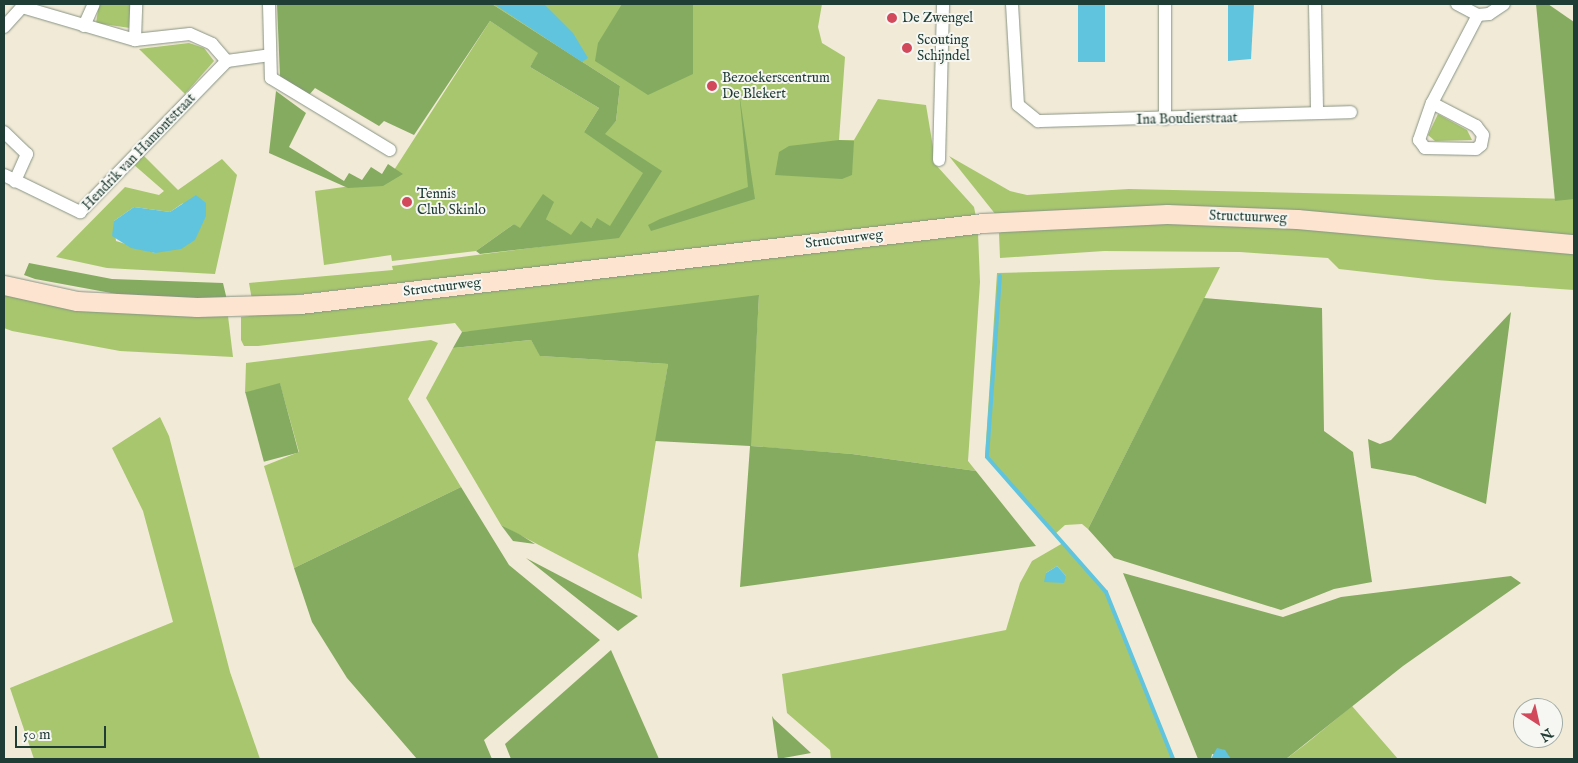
<!DOCTYPE html>
<style>
body{margin:0}
#map{position:relative;width:1578px;height:763px;overflow:hidden;background:#f1ead6;font-family:"IM FELL English",serif}
div>[style]{position:absolute}
[style*='--x']{left:calc(var(--x)*1px);top:calc(var(--y)*1px);width:calc(var(--w)*1px);rotate:calc(var(--a)*1deg)}
.green>*{inset:0;background:#a7c66e}
.forest>*{inset:0;background:#85ab61;transform-origin:0 0}
.water>*{inset:0;background:#60c4de;transform-origin:0 0}
.stream>*{height:4px;margin:-2px;padding:0 2px;transform-origin:2px;border-radius:2px;background:#60c4de}
.roads{filter:drop-shadow(0 0 1px #889485) drop-shadow(0 0 1px #889485)}
.minor>*{height:12px;margin:-6px;padding:0 6px;transform-origin:6px;border-radius:6px;background:#fff}
.secondary>*{height:19px;margin:-9.5px;padding:0 9.5px;transform-origin:9.5px;border-radius:9.5px;background:#fde4d0}
.dots>*{width:14px;height:14px;translate:-50% -50%;box-sizing:border-box;border:2px solid #f6f6f2;border-radius:50%}
span{translate:-50% -50%;white-space:nowrap;text-align:center;line-height:1.15;-webkit-text-stroke:4px #f6f6f2;paint-order:stroke}
.poi-label{font-size:14px;color:#1f3d34}
.left{translate:0 -50%;text-align:left}
.street-label{font-size:14px;color:#1f3d34}
.frame{position:absolute;inset:0;border:5px solid #1f3d34;pointer-events:none}
.north{position:absolute;left:1513px;top:698px;width:50px;height:50px;box-sizing:border-box;background:#f6f6f2;border:1px solid #a0aca6;border-radius:50%;rotate:145deg;font-size:14px;font-weight:700;line-height:20px;text-align:center;color:#1f3d34}
.north::after{content:'';display:block;margin:auto;width:18px;height:22px;background:#d1495b;clip-path:polygon(50% 0,100% 100%,50% 72%,0 100%)}
.scale{position:absolute;left:15px;top:726px;width:91px;height:22px;box-sizing:border-box;border:2px solid #1f3d34;border-top:0;padding-left:6px;font-size:15px;line-height:18px;white-space:nowrap;color:#1f3d34;-webkit-text-stroke:4px #f6f6f2;paint-order:stroke}
</style>
<div id="map">
<div class="green">
<div style="clip-path:polygon(99px 4px,131px 4px,130px 28px,96px 23px)"></div>
<div style="clip-path:polygon(492px 4px,822px 4px,818px 27px,822px 43px,845px 57px,839px 140px,854px 140px,878px 99px,926px 105px,936px 165px,974px 207px,976px 217px,252px 300px,249px 283px,393px 270px,392px 266px,600px 239px,597px 219px,591px 228px,571px 236px,546px 219px,520px 229px,514px 224px,476px 251px,392px 261px,391px 255px,324px 265px,315px 191px,387px 181px,490px 21px,539px 53px,530px 67px,599px 108px,584px 132px,607px 130px,616px 121px,620px 86px)"></div>
<div style="clip-path:polygon(189px 43px,204px 48px,214px 61px,185px 94px,139px 49px)"></div>
<div style="clip-path:polygon(1438px 114px,1467px 130px,1472px 140px,1435px 141px,1428px 135px)"></div>
<div style="clip-path:polygon(evenodd,142px 154px,178px 190px,222px 159px,237px 175px,215px 274px,107px 268px,56px 257px,125px 187px,159px 195px,164px 191px,133px 164px,142px 154px,183px 203px,155px 253px,116px 241px,114px 221px,134px 207px,170px 212px,183px 203px)"></div>
<div style="clip-path:polygon(949px 156px,1010px 191px,1027px 195px,1129px 189px,1574px 199px,1574px 236px,996px 215px)"></div>
<div style="clip-path:polygon(1177px 222px,1285px 224px,1574px 253px,1574px 290px,1436px 280px,1339px 269px,1328px 258px,1240px 252px,1104px 251px,1000px 258px,999px 233px,1004px 231px)"></div>
<div style="clip-path:polygon(978px 233px,980px 282px,968px 461px,976px 471px,852px 454px,750px 446px,759px 296px,476px 331px,462px 332px,455px 323px,258px 346px,244px 346px,241px 340px,241px 317px)"></div>
<div style="clip-path:polygon(1220px 267px,1088px 529px,1082px 524px,1065px 525px,1055px 534px,985px 456px,997px 273px)"></div>
<div style="clip-path:polygon(4px 292px,187px 315px,228px 316px,233px 357px,120px 351px,12px 331px,4px 328px)"></div>
<div style="clip-path:polygon(431px 340px,438px 343px,408px 399px,461px 487px,294px 568px,264px 466px,299px 452px,280px 384px,245px 393px,246px 363px)"></div>
<div style="clip-path:polygon(531px 340px,541px 356px,668px 364px,638px 555px,642px 599px,501px 525px,426px 398px,453px 348px)"></div>
<div style="clip-path:polygon(160px 417px,169px 436px,230px 672px,260px 759px,34px 759px,10px 688px,173px 622px,143px 511px,112px 448px)"></div>
<div style="clip-path:polygon(evenodd,1063px 543px,1106px 591px,1172px 759px,831px 759px,830px 750px,787px 713px,782px 674px,1006px 630px,1020px 583px,1032px 561px,1063px 543px,1057px 566px,1066px 576px,1062px 580px,1046px 573px,1057px 566px)"></div>
<div style="clip-path:polygon(1352px 706px,1398px 759px,1286px 759px,1307px 743px)"></div>
</div>
<div class="forest">
<div style="clip-path:polygon(277px 4px,492px 4px,620px 86px,616px 121px,605px 134px,662px 171px,619px 238px,480px 254px,476px 251px,514px 224px,520px 228px,543px 194px,554px 202px,546px 219px,571px 235px,581px 221px,591px 228px,597px 218px,610px 226px,643px 173px,584px 132px,599px 108px,530px 67px,538px 53px,490px 21px,414px 135px,384px 121px,379px 126px,315px 88px,309px 95px,280px 77px)"></div>
<div style="clip-path:polygon(622px 4px,693px 4px,693px 74px,648px 95px,595px 61px,598px 43px)"></div>
<div style="clip-path:polygon(1536px 4px,1548px 4px,1574px 22px,1574px 199px,1555px 201px)"></div>
<div style="clip-path:polygon(276px 91px,306px 113px,289px 147px,344px 181px,349px 173px,362px 180px,371px 167px,382px 174px,388px 164px,403px 174px,383px 186px,348px 188px,269px 153px)"></div>
<div style="clip-path:polygon(739px 92px,755px 199px,651px 231px,648px 225px,660px 219px,748px 187px)"></div>
<div style="clip-path:polygon(839px 140px,854px 141px,852px 175px,842px 179px,775px 175px,779px 152px,789px 146px)"></div>
<div style="clip-path:polygon(29px 263px,112px 279px,223px 283px,227px 300px,122px 295px,35px 279px,24px 275px)"></div>
<div style="clip-path:polygon(759px 295px,751px 446px,852px 454px,976px 471px,1036px 546px,740px 587px,750px 446px,655px 441px,668px 364px,540px 356px,531px 340px,453px 348px,462px 332px)"></div>
<div style="clip-path:polygon(1204px 298px,1322px 308px,1324px 431px,1353px 452px,1372px 582px,1334px 589px,1281px 610px,1114px 558px,1088px 529px)"></div>
<div style="clip-path:polygon(1511px 312px,1486px 504px,1415px 476px,1371px 468px,1368px 439px,1380px 444px,1391px 440px)"></div>
<div style="left:280px;top:383px;width:72px;height:36px;rotate:75deg"></div>
<div style="clip-path:polygon(461px 487px,509px 565px,600px 640px,484px 740px,492px 759px,417px 759px,347px 678px,312px 622px,294px 568px)"></div>
<div style="clip-path:polygon(501px 525px,519px 534px,535px 544px,513px 541px)"></div>
<div style="clip-path:polygon(526px 558px,608px 601px,638px 616px,618px 631px)"></div>
<div style="clip-path:polygon(1123px 573px,1283px 617px,1341px 597px,1511px 576px,1521px 583px,1403px 666px,1286px 759px,1231px 759px,1212px 754px,1211px 759px,1198px 759px)"></div>
<div style="clip-path:polygon(611px 650px,659px 759px,511px 759px,505px 744px)"></div>
<div style="clip-path:polygon(772px 716px,774px 719px,811px 753px,778px 759px)"></div>
</div>
<div class="water">
<div style="clip-path:polygon(494px 4px,544px 4px,573px 33px,588px 58px,582px 62px)"></div>
<div style="left:1078px;top:4px;width:27px;height:58px"></div>
<div style="clip-path:polygon(1228px 4px,1254px 4px,1251px 59px,1228px 61px)"></div>
<div style="clip-path:polygon(196px 195px,206px 203px,206px 216px,195px 240px,181px 249px,155px 253px,131px 248px,112px 236px,114px 221px,134px 207px,170px 212px)"></div>
<div style="clip-path:polygon(1057px 566px,1066px 576px,1064px 583px,1044px 582px,1046px 573px)"></div>
<div style="clip-path:polygon(1217px 748px,1225px 750px,1231px 759px,1211px 759px)"></div>
</div>
<div class="stream">
<div style="--x:1000;--y:276;--w:181;--a:94.1"></div>
<div style="--x:987;--y:457;--w:180;--a:48.6"></div>
<div style="--x:1106;--y:592;--w:180;--a:68.1"></div>
</div>
<div class="roads">
<div class="minor">
<div style="--x:269;--y:4;--w:74;--a:88.5"></div>
<div style="--x:271;--y:78;--w:139;--a:31.2"></div>
<div style="--x:1012;--y:4;--w:101;--a:86.6"></div>
<div style="--x:1018;--y:105;--w:26;--a:39"></div>
<div style="--x:1038;--y:121;--w:313;--a:-1.6"></div>
<div style="--x:1315;--y:4;--w:108;--a:88.9"></div>
<div style="--x:1457;--y:4;--w:24;--a:28"></div>
<div style="--x:1478;--y:15;--w:11;--a:-5"></div>
<div style="--x:1489;--y:14;--w:18;--a:-34"></div>
<div style="--x:84;--y:26;--w:24;--a:-66"></div>
<div style="--x:4;--y:27;--w:27;--a:-48"></div>
<div style="--x:22;--y:7;--w:118;--a:16.3"></div>
<div style="--x:135;--y:40;--w:55;--a:-6.2"></div>
<div style="--x:190;--y:34;--w:24;--a:24"></div>
<div style="--x:212;--y:44;--w:23;--a:49"></div>
<div style="--x:135;--y:40;--w:36;--a:-88"></div>
<div style="--x:1432;--y:103;--w:50;--a:27.6"></div>
<div style="--x:1476;--y:126;--w:11;--a:52"></div>
<div style="--x:1483;--y:135;--w:10;--a:101"></div>
<div style="--x:1481;--y:145;--w:6;--a:141"></div>
<div style="--x:1476;--y:149;--w:51;--a:-178.9"></div>
<div style="--x:1425;--y:148;--w:10;--a:-127"></div>
<div style="--x:1419;--y:140;--w:39;--a:-71"></div>
<div style="--x:1432;--y:103;--w:99;--a:-62.4"></div>
<div style="--x:1165;--y:119;--w:115;--a:-90"></div>
<div style="--x:4;--y:132;--w:32;--a:44"></div>
<div style="--x:27;--y:154;--w:30;--a:114"></div>
<div style="--x:939;--y:160;--w:156;--a:-88.5"></div>
<div style="--x:4;--y:175;--w:85;--a:26"></div>
<div style="--x:80;--y:212;--w:211;--a:-45.8"></div>
<div style="--x:227;--y:61;--w:43;--a:-7.9"></div>
</div>
<div class="secondary">
<div style="--x:4;--y:285;--w:75;--a:12.4"></div>
<div style="--x:77;--y:301;--w:120;--a:2.9"></div>
<div style="--x:197;--y:307;--w:103;--a:-1.7"></div>
<div style="--x:300;--y:304;--w:688;--a:-6.76"></div>
<div style="--x:983;--y:223;--w:184;--a:-2.8"></div>
<div style="--x:1167;--y:214;--w:130;--a:2.2"></div>
<div style="--x:1297;--y:219;--w:278;--a:5.2"></div>
</div>
</div>
<div class="dots">
<div style="left:892px;top:18px;background:#d1495b"></div>
<div style="left:907px;top:48px;background:#d1495b"></div>
<div style="left:712px;top:86px;background:#d1495b"></div>
<div style="left:407px;top:202px;background:#d1495b"></div>
</div>
<div class="poi-label">
<span class="left" style="left:902px;top:18px">De Zwengel</span>
<span class="left" style="left:917px;top:48px">Scouting<br>Schijndel</span>
<span class="left" style="left:722px;top:86px">Bezoekerscentrum<br>De Blekert</span>
<span class="left" style="left:417px;top:202px">Tennis<br>Club Skinlo</span>
</div>
<div class="street-label">
<span style="left:1187px;top:119px;rotate:-1deg">Ina Boudierstraat</span>
<span style="left:139px;top:152px;rotate:-46deg">Hendrik van Hamontstraat</span>
<span style="left:1248px;top:217px;rotate:2deg">Structuurweg</span>
<span style="left:844px;top:239px;rotate:-7deg">Structuurweg</span>
<span style="left:442px;top:287px;rotate:-7deg">Structuurweg</span>
</div>
<div class="frame"></div>
<div class="north">N</div>
<div class="scale">50 m</div>
</div>
